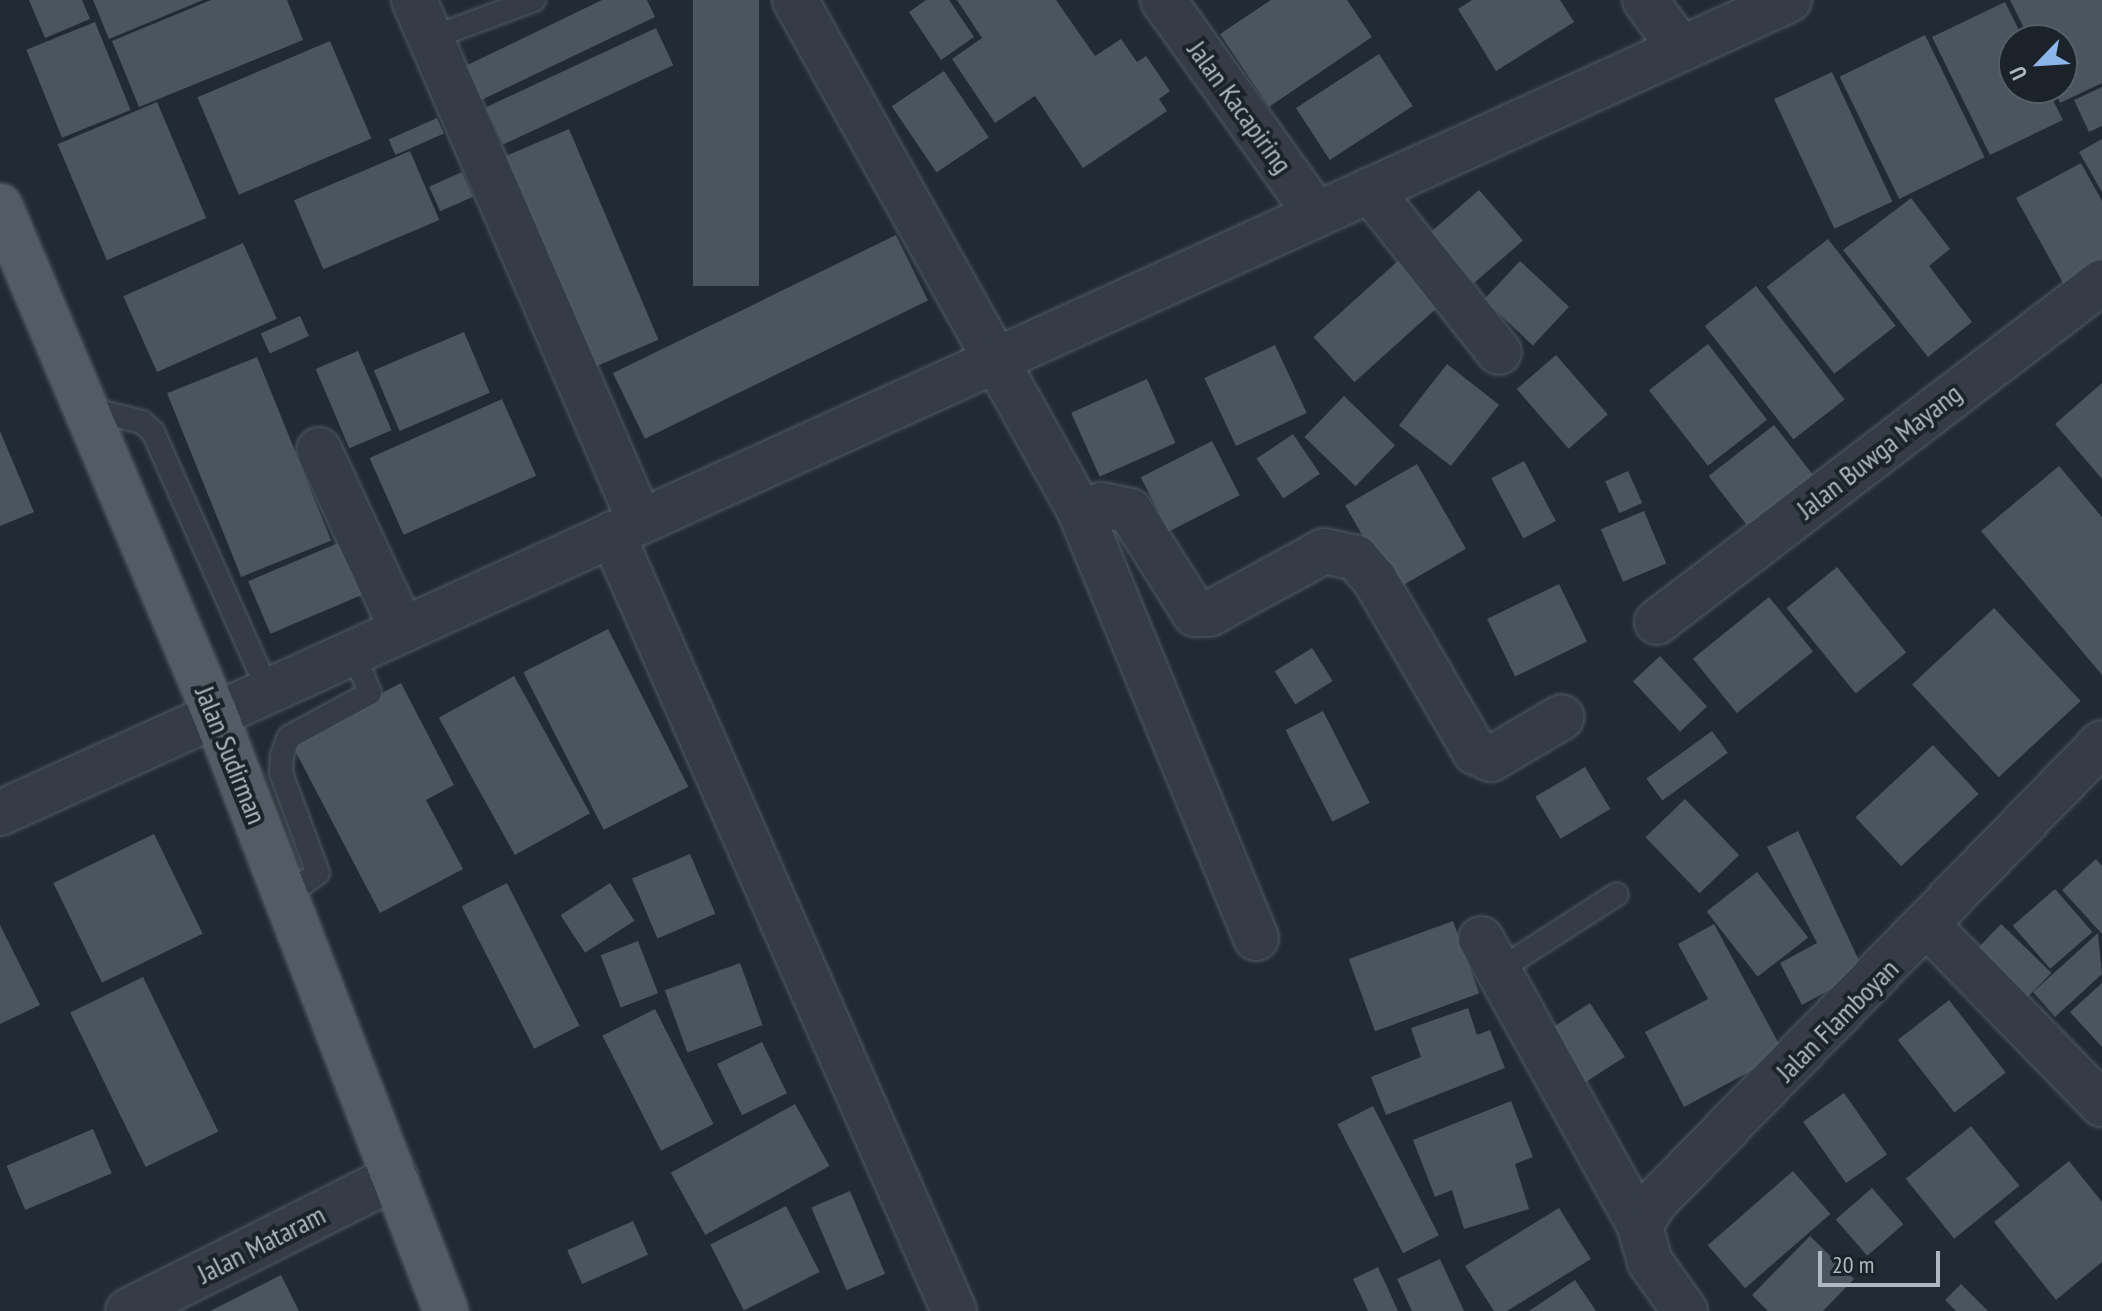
<!DOCTYPE html>
<style>
body{margin:0}
#map{position:relative;width:2102px;height:1311px;overflow:hidden;background:#222b34;font-family:"PT Sans Narrow",sans-serif}
div>[style]{position:absolute}
[style*='--x']{left:calc(var(--x)*1px);top:calc(var(--y)*1px);width:calc(var(--w)*1px);rotate:calc(var(--a)*1deg)}
.building>*{inset:0;background:#4a555f;transform-origin:0 0}
.roads{filter:drop-shadow(0 0 2px #525a62) drop-shadow(0 0 2px #525a62)}
.service>*{height:22px;margin:-11px;padding:0 11px;transform-origin:11px;border-radius:11px;background:#353c45}
.minor>*{height:44px;margin:-22px;padding:0 22px;transform-origin:22px;border-radius:22px;background:#353c45}
.tertiary>*{height:44px;margin:-22px;padding:0 22px;transform-origin:22px;border-radius:22px;background:#353c45}
.primary>*{height:44px;margin:-22px;padding:0 22px;transform-origin:22px;border-radius:22px;background:#535c65}
span{translate:-50% -50%;white-space:nowrap;text-align:center;line-height:1.15;-webkit-text-stroke:8px #1b2229;paint-order:stroke}
.street-label{font-size:28px;color:#afb7c1}
.north{position:absolute;left:1998px;top:24px;width:80px;height:80px;box-sizing:border-box;background:#1b2229;border:2px solid #565e66;border-radius:50%;rotate:245deg;font-size:22px;font-weight:700;line-height:32px;text-align:center;color:#afb7c1}
.north::after{content:'';display:block;margin:auto;width:28px;height:36px;background:#8cb6ea;clip-path:polygon(50% 0,100% 100%,50% 72%,0 100%)}
.scale{position:absolute;left:1818px;top:1251px;width:122px;height:36px;box-sizing:border-box;border:4px solid #afb7c1;border-top:0;padding-left:10px;font-size:24px;line-height:28px;white-space:nowrap;color:#afb7c1;-webkit-text-stroke:6px #1b2229;paint-order:stroke}
</style>
<div id="map">
<div class="building">
<div style="clip-path:polygon(29px 0,82px 0,90px 19px,45px 38px)"></div>
<div style="clip-path:polygon(93px 0,203px 0,109px 39px)"></div>
<div style="clip-path:polygon(211px 0,287px 0,303px 40px,139px 107px,112px 41px)"></div>
<div style="clip-path:polygon(602px 0,647px 0,655px 17px,473px 104px,457px 70px)"></div>
<div style="left:693px;top:0;width:66px;height:286px"></div>
<div style="clip-path:polygon(926px 0,949px 0,974px 37px,941px 60px,909px 12px)"></div>
<div style="clip-path:polygon(957px 0,1056px 0,1095px 56px,1121px 39px,1137px 62px,1146px 56px,1170px 91px,1159px 99px,1167px 111px,1083px 168px,1035px 96px,995px 123px,952px 59px,982px 38px)"></div>
<div style="clip-path:polygon(1271px 0,1347px 0,1372px 37px,1269px 107px,1220px 34px)"></div>
<div style="clip-path:polygon(1472px 0,1560px 0,1574px 22px,1496px 71px,1458px 9px)"></div>
<div style="clip-path:polygon(2010px 0,2102px 0,2102px 83px,2060px 103px,2053px 88px,2062px 88px,2062px 40px,2030px 40px)"></div>
<div style="clip-path:polygon(2005px 2px,2024px 40px,2014px 40px,2014px 88px,2047px 88px,2063px 120px,1990px 155px,1932px 37px)"></div>
<div style="left:95px;top:22px;width:95px;height:74px;rotate:68deg"></div>
<div style="left:656px;top:28px;width:41px;height:188px;rotate:65deg"></div>
<div style="left:1925px;top:35px;width:136px;height:95px;rotate:64deg"></div>
<div style="left:330px;top:41px;width:106px;height:144px;rotate:67deg"></div>
<div style="left:1379px;top:54px;width:62px;height:99px;rotate:57deg"></div>
<div style="left:944px;top:71px;width:80px;height:63px;rotate:56deg"></div>
<div style="left:1832px;top:72px;width:143px;height:64px;rotate:65deg"></div>
<div style="clip-path:polygon(2102px 87px,2102px 126px,2089px 132px,2074px 100px)"></div>
<div style="left:157px;top:102px;width:126px;height:108px;rotate:67deg"></div>
<div style="left:437px;top:118px;width:17px;height:53px;rotate:66deg"></div>
<div style="left:569px;top:129px;width:229px;height:74px;rotate:67deg"></div>
<div style="clip-path:polygon(2102px 139px,2102px 192px,2079px 152px)"></div>
<div style="left:410px;top:151px;width:75px;height:126px;rotate:67deg"></div>
<div style="clip-path:polygon(2081px 163px,2102px 201px,2102px 270px,2067px 290px,2016px 198px)"></div>
<div style="left:462px;top:172px;width:27px;height:36px;rotate:66deg"></div>
<div style="left:1479px;top:190px;width:67px;height:65px;rotate:49deg"></div>
<div style="clip-path:polygon(1911px 198px,1950px 249px,1929px 266px,1972px 322px,1928px 357px,1843px 250px)"></div>
<div style="left:896px;top:235px;width:73px;height:315px;rotate:64deg"></div>
<div style="left:1828px;top:239px;width:110px;height:78px;rotate:52deg"></div>
<div style="left:243px;top:243px;width:83px;height:131px;rotate:66deg"></div>
<div style="left:1399px;top:260px;width:61px;height:115px;rotate:48deg"></div>
<div style="left:1520px;top:261px;width:67px;height:53px;rotate:43deg"></div>
<div style="left:1756px;top:286px;width:144px;height:65px;rotate:52deg"></div>
<div style="left:300px;top:316px;width:22px;height:43px;rotate:66deg"></div>
<div style="left:464px;top:332px;width:66px;height:98px;rotate:67deg"></div>
<div style="left:1708px;top:344px;width:96px;height:75px;rotate:52deg"></div>
<div style="left:1275px;top:345px;width:75px;height:78px;rotate:65deg"></div>
<div style="left:358px;top:351px;width:86px;height:46px;rotate:67deg"></div>
<div style="left:1556px;top:355px;width:79px;height:52px;rotate:49deg"></div>
<div style="left:257px;top:357px;width:198px;height:97px;rotate:68deg"></div>
<div style="left:1447px;top:364px;width:66px;height:78px;rotate:38deg"></div>
<div style="left:1147px;top:379px;width:70px;height:83px;rotate:66deg"></div>
<div style="clip-path:polygon(2102px 383px,2102px 479px,2055px 424px)"></div>
<div style="left:1344px;top:396px;width:71px;height:57px;rotate:44deg"></div>
<div style="left:502px;top:399px;width:84px;height:145px;rotate:66deg"></div>
<div style="left:1774px;top:425px;width:68px;height:83px;rotate:52deg"></div>
<div style="clip-path:polygon(0 431px,34px 512px,0 526px)"></div>
<div style="left:1293px;top:434px;width:48px;height:44px;rotate:56deg"></div>
<div style="left:1212px;top:441px;width:61px;height:80px;rotate:63deg"></div>
<div style="left:1524px;top:461px;width:68px;height:37px;rotate:62deg"></div>
<div style="left:1417px;top:464px;width:98px;height:83px;rotate:60deg"></div>
<div style="clip-path:polygon(2059px 466px,2102px 517px,2102px 675px,1981px 531px)"></div>
<div style="left:1628px;top:471px;width:35px;height:25px;rotate:66deg"></div>
<div style="left:1644px;top:511px;width:57px;height:47px;rotate:67deg"></div>
<div style="left:343px;top:541px;width:57px;height:103px;rotate:67deg"></div>
<div style="left:1837px;top:567px;width:110px;height:65px;rotate:51deg"></div>
<div style="left:1559px;top:584px;width:64px;height:80px;rotate:64deg"></div>
<div style="left:1769px;top:597px;width:70px;height:98px;rotate:51deg"></div>
<div style="left:1994px;top:608px;width:127px;height:112px;rotate:47deg"></div>
<div style="left:608px;top:629px;width:177px;height:95px;rotate:63deg"></div>
<div style="left:1312px;top:648px;width:39px;height:44px;rotate:58deg"></div>
<div style="left:1660px;top:656px;width:69px;height:37px;rotate:47deg"></div>
<div style="left:514px;top:676px;width:157px;height:86px;rotate:61deg"></div>
<div style="clip-path:polygon(401px 683px,454px 785px,426px 800px,463px 869px,380px 913px,290px 741px)"></div>
<div style="left:1323px;top:711px;width:103px;height:42px;rotate:63deg"></div>
<div style="left:1712px;top:731px;width:27px;height:81px;rotate:54deg"></div>
<div style="left:1933px;top:745px;width:67px;height:106px;rotate:47deg"></div>
<div style="left:1585px;top:767px;width:49px;height:58px;rotate:59deg"></div>
<div style="left:1685px;top:799px;width:78px;height:55px;rotate:46deg"></div>
<div style="clip-path:polygon(1798px 831px,1864px 971px,1802px 1005px,1780px 963px,1817px 943px,1767px 847px)"></div>
<div style="left:154px;top:834px;width:111px;height:112px;rotate:64deg"></div>
<div style="left:690px;top:854px;width:65px;height:63px;rotate:67deg"></div>
<div style="clip-path:polygon(2096px 859px,2102px 866px,2102px 934px,2062px 890px)"></div>
<div style="left:1757px;top:872px;width:83px;height:64px;rotate:52deg"></div>
<div style="left:507px;top:883px;width:160px;height:51px;rotate:63deg"></div>
<div style="left:610px;top:883px;width:45px;height:59px;rotate:57deg"></div>
<div style="left:2055px;top:889px;width:57px;height:56px;rotate:49deg"></div>
<div style="left:1453px;top:921px;width:77px;height:111px;rotate:70deg"></div>
<div style="clip-path:polygon(1714px 924px,1784px 1053px,1684px 1107px,1645px 1032px,1708px 999px,1678px 944px)"></div>
<div style="left:2001px;top:924px;width:70px;height:49px;rotate:44deg"></div>
<div style="clip-path:polygon(0 925px,40px 1005px,0 1024px)"></div>
<div style="clip-path:polygon(2098px 933px,2102px 974px,2055px 1017px,2033px 992px)"></div>
<div style="left:638px;top:941px;width:56px;height:40px;rotate:69deg"></div>
<div style="left:740px;top:963px;width:66px;height:80px;rotate:70deg"></div>
<div style="left:143px;top:977px;width:172px;height:81px;rotate:64deg"></div>
<div style="clip-path:polygon(2102px 983px,2102px 1047px,2070px 1012px)"></div>
<div style="left:1949px;top:1000px;width:92px;height:65px;rotate:52deg"></div>
<div style="left:1590px;top:1003px;width:64px;height:48px;rotate:57deg"></div>
<div style="clip-path:polygon(1468px 1008px,1477px 1035px,1490px 1030px,1505px 1068px,1386px 1115px,1371px 1077px,1421px 1057px,1411px 1028px)"></div>
<div style="left:655px;top:1009px;width:129px;height:59px;rotate:63deg"></div>
<div style="left:762px;top:1042px;width:57px;height:50px;rotate:64deg"></div>
<div style="left:1844px;top:1093px;width:75px;height:50px;rotate:55deg"></div>
<div style="clip-path:polygon(1511px 1101px,1533px 1157px,1515px 1164px,1529px 1209px,1464px 1229px,1452px 1190px,1435px 1197px,1413px 1140px)"></div>
<div style="left:795px;top:1104px;width:71px;height:142px;rotate:61deg"></div>
<div style="left:1373px;top:1106px;width:145px;height:40px;rotate:63deg"></div>
<div style="left:1971px;top:1126px;width:77px;height:84px;rotate:51deg"></div>
<div style="left:93px;top:1129px;width:48px;height:94px;rotate:67deg"></div>
<div style="clip-path:polygon(2069px 1161px,2102px 1202px,2102px 1262px,2056px 1300px,1994px 1222px)"></div>
<div style="left:1793px;top:1171px;width:57px;height:113px;rotate:49deg"></div>
<div style="left:1872px;top:1188px;width:48px;height:48px;rotate:49deg"></div>
<div style="left:850px;top:1191px;width:90px;height:42px;rotate:67deg"></div>
<div style="left:786px;top:1206px;width:74px;height:85px;rotate:63deg"></div>
<div style="clip-path:polygon(1559px 1208px,1591px 1259px,1507px 1311px,1494px 1311px,1465px 1266px)"></div>
<div style="left:633px;top:1221px;width:37px;height:72px;rotate:66deg"></div>
<div style="clip-path:polygon(1810px 1236px,1854px 1279px,1823px 1311px,1768px 1311px,1752px 1295px)"></div>
<div style="clip-path:polygon(1440px 1259px,1464px 1311px,1412px 1311px,1397px 1279px)"></div>
<div style="clip-path:polygon(1378px 1267px,1398px 1311px,1368px 1311px,1353px 1279px)"></div>
<div style="clip-path:polygon(281px 1275px,299px 1311px,210px 1311px)"></div>
<div style="clip-path:polygon(1575px 1280px,1596px 1311px,1529px 1311px)"></div>
<div style="clip-path:polygon(1961px 1284px,1988px 1311px,1956px 1311px,1945px 1300px)"></div>
</div>
<div class="roads">
<div class="service">
<div style="--x:431;--y:38;--w:110;--a:-20.3"></div>
<div style="--x:86;--y:408;--w:58;--a:14"></div>
<div style="--x:142;--y:422;--w:15;--a:42"></div>
<div style="--x:153;--y:432;--w:282;--a:66"></div>
<div style="--x:286;--y:896;--w:39;--a:-36"></div>
<div style="--x:318;--y:873;--w:107;--a:-110.3"></div>
<div style="--x:281;--y:773;--w:18;--a:-87"></div>
<div style="--x:282;--y:755;--w:19;--a:-69"></div>
<div style="--x:289;--y:737;--w:92;--a:-28.5"></div>
<div style="--x:370;--y:693;--w:45;--a:-112"></div>
<div style="--x:1499;--y:970;--w:140;--a:-32.8"></div>
</div>
<div class="minor">
<div style="--x:414;--y:0;--w:568;--a:66.55"></div>
<div style="--x:795;--y:0;--w:585;--a:60.85"></div>
<div style="--x:1080;--y:511;--w:23;--a:-15"></div>
<div style="--x:1102;--y:505;--w:29;--a:12"></div>
<div style="--x:1130;--y:511;--w:122;--a:57.7"></div>
<div style="--x:1195;--y:614;--w:14;--a:0"></div>
<div style="--x:1209;--y:614;--w:131;--a:-28.7"></div>
<div style="--x:1324;--y:551;--w:33;--a:12"></div>
<div style="--x:1356;--y:558;--w:29;--a:49"></div>
<div style="--x:1375;--y:580;--w:199;--a:59.8"></div>
<div style="--x:1475;--y:752;--w:17;--a:24"></div>
<div style="--x:1491;--y:759;--w:82;--a:-30.6"></div>
<div style="--x:1163;--y:0;--w:264;--a:54.4"></div>
<div style="--x:1645;--y:0;--w:61;--a:53.7"></div>
<div style="--x:1370;--y:190;--w:207;--a:51.5"></div>
<div style="--x:319;--y:450;--w:197;--a:65.1"></div>
<div style="--x:1080;--y:511;--w:462;--a:67.6"></div>
<div style="--x:612;--y:534;--w:849;--a:66.24"></div>
<div style="--x:1657;--y:622;--w:560;--a:-37.38"></div>
<div style="--x:1929;--y:927;--w:248;--a:45.7"></div>
<div style="--x:1481;--y:939;--w:328;--a:61"></div>
<div style="--x:128;--y:1311;--w:299;--a:-26.7"></div>
<div style="--x:1685;--y:1311;--w:60;--a:-125.5"></div>
<div style="--x:1650;--y:1262;--w:37;--a:-106"></div>
<div style="--x:1640;--y:1226;--w:27;--a:-59"></div>
<div style="--x:1654;--y:1203;--w:642;--a:-45.76"></div>
</div>
<div class="tertiary">
<div style="--x:0;--y:813;--w:1965;--a:-24.44"></div>
</div>
<div class="primary">
<div style="--x:0;--y:206;--w:552;--a:67.06"></div>
<div style="--x:215;--y:714;--w:640;--a:68.85"></div>
</div>
</div>
<div class="street-label">
<span style="left:1240px;top:107px;rotate:54deg">Jalan Kacapiring</span>
<span style="left:1879px;top:451px;rotate:-38deg">Jalan Buwga Mayang</span>
<span style="left:231px;top:755px;rotate:68deg">Jalan Sudirman</span>
<span style="left:1837px;top:1020px;rotate:-45deg">Jalan Flamboyan</span>
<span style="left:261px;top:1244px;rotate:-27deg">Jalan Mataram</span>
</div>
<div class="north">U</div>
<div class="scale">20 m</div>
</div>
